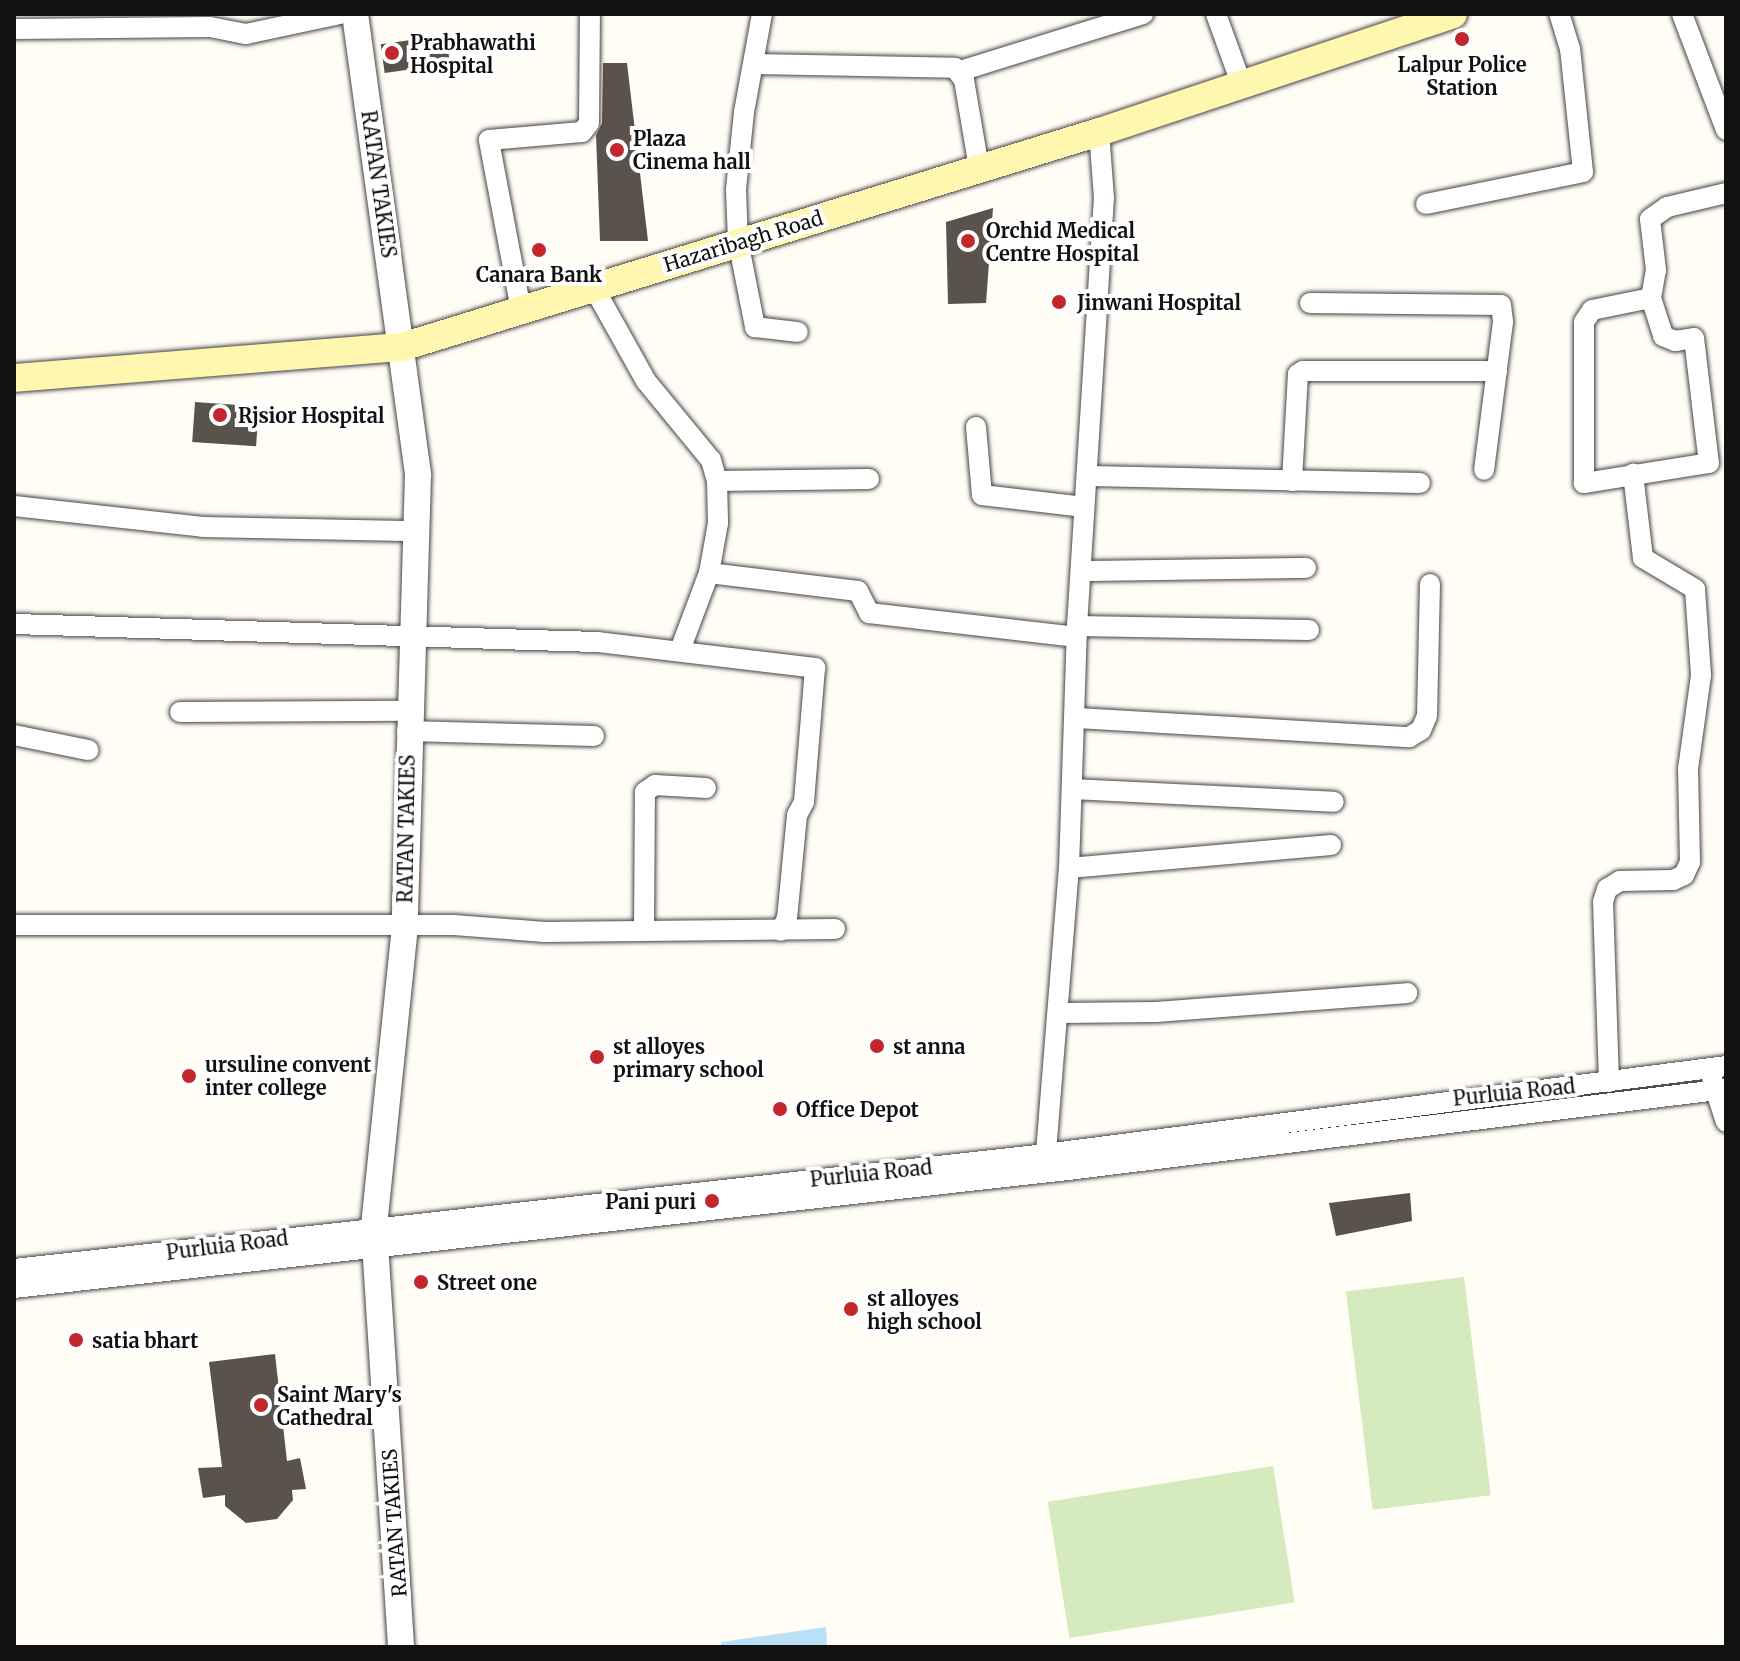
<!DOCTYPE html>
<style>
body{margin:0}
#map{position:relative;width:1740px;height:1661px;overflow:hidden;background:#fffdf5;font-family:Merriweather,serif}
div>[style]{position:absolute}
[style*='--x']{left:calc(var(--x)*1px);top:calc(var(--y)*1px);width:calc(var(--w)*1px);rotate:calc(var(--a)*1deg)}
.green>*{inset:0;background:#d5ebbd;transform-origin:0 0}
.water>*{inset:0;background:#b9e0f7}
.building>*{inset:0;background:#5a524d;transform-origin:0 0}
.roads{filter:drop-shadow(0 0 2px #444) drop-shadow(0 0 2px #444)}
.minor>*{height:20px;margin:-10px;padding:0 10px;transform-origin:10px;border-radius:10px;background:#fff}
.tertiary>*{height:26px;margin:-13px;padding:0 13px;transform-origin:13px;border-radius:13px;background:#fff}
.secondary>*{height:28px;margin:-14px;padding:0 14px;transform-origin:14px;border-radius:14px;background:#fff6b0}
.dots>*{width:22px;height:22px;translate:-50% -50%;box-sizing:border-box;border:4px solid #fff;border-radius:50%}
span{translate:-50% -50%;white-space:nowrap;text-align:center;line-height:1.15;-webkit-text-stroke:8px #fff;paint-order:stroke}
.poi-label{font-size:20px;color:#111;font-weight:700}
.left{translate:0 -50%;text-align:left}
.right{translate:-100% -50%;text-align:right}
.street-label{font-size:20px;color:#111}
.frame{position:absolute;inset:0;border:16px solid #111;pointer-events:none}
</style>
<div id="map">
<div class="green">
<div style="left:1464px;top:1277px;width:220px;height:119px;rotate:83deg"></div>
<div style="left:1273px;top:1466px;width:138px;height:228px;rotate:81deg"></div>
</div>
<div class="water">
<div style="clip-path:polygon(826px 1627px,827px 1647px,721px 1647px,721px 1642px)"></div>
</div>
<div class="building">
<div style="left:446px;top:35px;width:29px;height:66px;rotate:82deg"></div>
<div style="clip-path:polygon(603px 63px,627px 63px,648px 241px,600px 241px,596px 135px,602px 123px)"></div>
<div style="clip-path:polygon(993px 208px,986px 303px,948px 304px,946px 222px)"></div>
<div style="left:195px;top:402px;width:64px;height:40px;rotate:4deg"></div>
<div style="clip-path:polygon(1410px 1193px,1412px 1221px,1336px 1236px,1329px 1203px)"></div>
<div style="clip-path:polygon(275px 1354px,287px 1461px,300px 1458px,306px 1489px,292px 1490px,293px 1500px,277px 1519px,246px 1523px,225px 1506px,225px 1495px,203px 1498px,198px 1468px,222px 1467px,209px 1362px)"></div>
</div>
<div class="roads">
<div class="minor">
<div style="--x:762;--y:14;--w:100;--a:100.4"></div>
<div style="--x:744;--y:112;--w:78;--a:95.9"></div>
<div style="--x:736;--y:190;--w:51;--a:87.8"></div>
<div style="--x:738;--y:241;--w:88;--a:78.8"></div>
<div style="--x:755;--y:327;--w:43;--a:6.6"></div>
<div style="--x:1216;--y:14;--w:73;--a:70.1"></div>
<div style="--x:1682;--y:14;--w:124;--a:69.2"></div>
<div style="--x:14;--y:29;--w:196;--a:-0.6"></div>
<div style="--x:210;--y:27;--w:37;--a:11"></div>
<div style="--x:246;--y:34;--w:96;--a:-12"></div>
<div style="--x:755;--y:64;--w:200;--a:1.1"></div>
<div style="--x:955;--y:68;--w:15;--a:53"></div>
<div style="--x:964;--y:80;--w:89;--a:80.3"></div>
<div style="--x:960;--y:71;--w:192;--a:-17.3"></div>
<div style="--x:1426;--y:204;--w:160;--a:-11.5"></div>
<div style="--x:1583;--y:172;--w:124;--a:-96"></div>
<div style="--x:1570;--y:49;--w:37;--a:-107"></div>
<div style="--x:594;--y:288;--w:107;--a:60.8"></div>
<div style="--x:646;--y:381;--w:102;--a:50.6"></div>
<div style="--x:711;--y:460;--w:22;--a:74"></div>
<div style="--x:717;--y:481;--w:42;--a:88.6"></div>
<div style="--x:718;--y:523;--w:51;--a:100.2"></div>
<div style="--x:709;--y:573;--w:82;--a:110.6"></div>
<div style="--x:1651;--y:298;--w:40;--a:72"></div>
<div style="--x:1663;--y:336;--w:13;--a:23"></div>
<div style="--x:1675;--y:341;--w:19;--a:-9"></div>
<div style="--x:1694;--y:338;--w:126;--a:83.2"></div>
<div style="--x:1709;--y:463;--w:127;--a:170.9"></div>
<div style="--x:1584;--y:483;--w:161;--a:-90"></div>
<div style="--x:1584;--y:322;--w:14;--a:-56"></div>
<div style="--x:1592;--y:310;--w:60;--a:-11.5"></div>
<div style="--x:1651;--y:298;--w:28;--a:-80"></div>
<div style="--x:1656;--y:270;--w:51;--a:-96.7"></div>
<div style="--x:1650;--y:219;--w:21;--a:-35"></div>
<div style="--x:1667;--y:207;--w:61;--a:-13.3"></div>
<div style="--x:1310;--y:303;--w:191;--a:0.6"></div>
<div style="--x:1501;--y:305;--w:17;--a:83"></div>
<div style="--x:1503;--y:322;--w:149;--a:97.3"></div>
<div style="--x:521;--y:310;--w:173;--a:-100.7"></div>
<div style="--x:489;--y:140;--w:93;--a:-4.9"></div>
<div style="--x:582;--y:132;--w:11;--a:-52"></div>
<div style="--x:589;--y:123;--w:109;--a:-89.5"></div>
<div style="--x:976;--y:427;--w:68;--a:85"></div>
<div style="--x:982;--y:495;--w:103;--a:6.7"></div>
<div style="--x:1089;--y:476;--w:331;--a:1.2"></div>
<div style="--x:717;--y:481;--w:152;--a:-0.8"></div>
<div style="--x:1292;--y:481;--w:107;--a:-86.8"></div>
<div style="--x:1298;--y:374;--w:6;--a:-31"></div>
<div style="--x:1303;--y:371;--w:194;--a:0"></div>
<div style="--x:14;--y:506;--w:190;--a:6.3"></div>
<div style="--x:203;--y:527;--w:215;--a:1.1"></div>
<div style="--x:1082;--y:571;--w:224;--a:-0.8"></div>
<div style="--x:709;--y:573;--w:150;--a:6.9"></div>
<div style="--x:858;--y:591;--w:25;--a:63"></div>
<div style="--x:869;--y:613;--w:209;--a:6.6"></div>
<div style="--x:14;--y:624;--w:584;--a:1.77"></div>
<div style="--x:598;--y:642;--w:219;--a:6.8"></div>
<div style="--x:815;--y:668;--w:134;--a:94.7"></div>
<div style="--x:804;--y:802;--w:15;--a:118"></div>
<div style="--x:797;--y:815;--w:103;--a:95.5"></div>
<div style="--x:787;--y:918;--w:14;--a:115"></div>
<div style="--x:1077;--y:626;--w:232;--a:1"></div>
<div style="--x:180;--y:712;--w:229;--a:-0.3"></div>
<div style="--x:1077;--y:718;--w:333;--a:3.3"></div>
<div style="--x:1409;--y:737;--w:14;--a:-30"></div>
<div style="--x:1421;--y:730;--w:15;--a:-67"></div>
<div style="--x:1427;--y:716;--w:132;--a:-88.7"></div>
<div style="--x:407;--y:731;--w:187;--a:1.5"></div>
<div style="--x:14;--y:735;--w:76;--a:11.5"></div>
<div style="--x:1072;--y:789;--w:262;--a:2.8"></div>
<div style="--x:1069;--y:868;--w:263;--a:-5"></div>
<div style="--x:14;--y:925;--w:440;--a:0"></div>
<div style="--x:454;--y:925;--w:91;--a:4.4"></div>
<div style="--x:545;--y:932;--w:290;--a:-0.6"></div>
<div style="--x:644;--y:929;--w:137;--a:-89.6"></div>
<div style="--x:645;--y:792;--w:12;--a:-35"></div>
<div style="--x:655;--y:785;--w:51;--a:3.4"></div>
<div style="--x:1061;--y:1013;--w:95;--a:-0.6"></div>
<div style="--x:1156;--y:1012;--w:252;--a:-4.3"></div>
<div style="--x:1712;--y:1079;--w:45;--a:72"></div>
<div style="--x:1609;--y:1082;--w:180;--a:-91.9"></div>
<div style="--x:1603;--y:902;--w:14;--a:-73"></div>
<div style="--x:1607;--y:889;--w:15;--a:-32"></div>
<div style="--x:1620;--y:881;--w:53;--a:-1.1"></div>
<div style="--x:1673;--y:880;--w:12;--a:-24"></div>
<div style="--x:1684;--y:875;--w:14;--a:-65"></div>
<div style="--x:1690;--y:862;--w:93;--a:-91.2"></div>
<div style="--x:1688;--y:769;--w:95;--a:-82.1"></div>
<div style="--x:1701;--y:675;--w:86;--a:-94"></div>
<div style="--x:1695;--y:589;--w:61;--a:-149.2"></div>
<div style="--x:1643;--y:558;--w:85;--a:-96.8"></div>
<div style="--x:1045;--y:1165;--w:298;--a:-85.4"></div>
<div style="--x:1069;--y:868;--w:242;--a:-88.1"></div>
<div style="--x:1077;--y:626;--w:429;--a:-86.4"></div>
<div style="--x:1104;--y:198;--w:66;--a:-94.3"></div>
<div style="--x:14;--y:1269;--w:1037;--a:-6.36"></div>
<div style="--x:1045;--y:1154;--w:687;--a:-7.36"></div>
<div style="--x:14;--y:1288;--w:1069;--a:-6.39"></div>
<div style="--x:1076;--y:1169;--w:655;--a:-7.02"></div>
</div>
<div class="tertiary">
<div style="--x:355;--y:14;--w:465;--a:82.2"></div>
<div style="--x:418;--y:475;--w:451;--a:91.7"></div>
<div style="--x:405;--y:926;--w:304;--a:95.9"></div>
<div style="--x:374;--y:1228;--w:420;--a:86.3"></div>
</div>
<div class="secondary">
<div style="--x:14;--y:378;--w:389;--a:-4.6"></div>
<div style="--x:402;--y:347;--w:729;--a:-17.14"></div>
<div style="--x:1099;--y:132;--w:373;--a:-18.4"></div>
</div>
</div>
<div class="dots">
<div style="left:1462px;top:39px;background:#c4262e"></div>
<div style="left:392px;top:53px;background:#c4262e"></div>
<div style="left:617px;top:150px;background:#c4262e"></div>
<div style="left:968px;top:241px;background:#c4262e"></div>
<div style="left:539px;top:250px;background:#c4262e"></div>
<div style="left:1059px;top:302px;background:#c4262e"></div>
<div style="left:220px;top:415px;background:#c4262e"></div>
<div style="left:877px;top:1046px;background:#c4262e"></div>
<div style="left:597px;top:1057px;background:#c4262e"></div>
<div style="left:189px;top:1076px;background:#c4262e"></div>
<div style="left:780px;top:1109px;background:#c4262e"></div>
<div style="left:712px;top:1201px;background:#c4262e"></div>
<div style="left:421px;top:1282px;background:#c4262e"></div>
<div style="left:851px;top:1309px;background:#c4262e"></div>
<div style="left:76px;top:1340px;background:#c4262e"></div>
<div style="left:261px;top:1405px;background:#c4262e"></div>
</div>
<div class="poi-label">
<span class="left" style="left:410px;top:54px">Prabhawathi<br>Hospital</span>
<span style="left:1462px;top:76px">Lalpur Police<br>Station</span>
<span class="left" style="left:633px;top:150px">Plaza<br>Cinema hall</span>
<span class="left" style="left:986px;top:242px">Orchid Medical<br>Centre Hospital</span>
<span style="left:539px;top:274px">Canara Bank</span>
<span class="left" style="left:1077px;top:302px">Jinwani Hospital</span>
<span class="left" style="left:238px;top:415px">Rjsior Hospital</span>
<span class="left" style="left:613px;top:1058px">st alloyes<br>primary school</span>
<span class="left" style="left:893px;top:1046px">st anna</span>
<span class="left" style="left:205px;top:1076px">ursuline convent<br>inter college</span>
<span class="left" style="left:796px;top:1109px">Office Depot</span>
<span class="right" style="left:696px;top:1201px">Pani puri</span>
<span class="left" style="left:437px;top:1282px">Street one</span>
<span class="left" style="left:867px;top:1310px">st alloyes<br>high school</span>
<span class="left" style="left:92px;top:1340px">satia bhart</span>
<span class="left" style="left:277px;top:1406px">Saint Mary's<br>Cathedral</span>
</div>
<div class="street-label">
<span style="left:379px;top:184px;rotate:82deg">RATAN TAKIES</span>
<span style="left:743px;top:241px;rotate:-17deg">Hazaribagh Road</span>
<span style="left:406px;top:829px;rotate:-89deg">RATAN TAKIES</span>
<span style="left:1514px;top:1092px;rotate:-6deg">Purluia Road</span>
<span style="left:871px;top:1173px;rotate:-6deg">Purluia Road</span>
<span style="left:227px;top:1245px;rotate:-7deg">Purluia Road</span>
<span style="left:394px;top:1523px;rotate:-94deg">RATAN TAKIES</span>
</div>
<div class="frame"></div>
</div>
